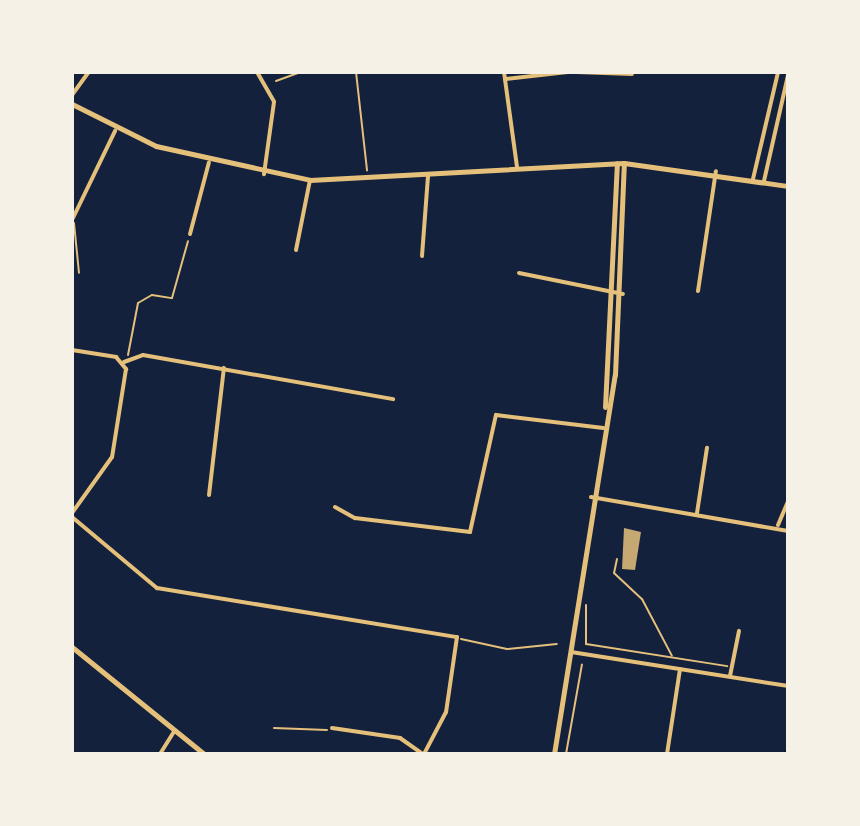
<!DOCTYPE html>
<style>
body{margin:0}
#map{position:relative;width:860px;height:826px;overflow:hidden;background:#14213d;font-family:"Asap Condensed",sans-serif}
div>[style]{position:absolute}
[style*='--x']{left:calc(var(--x)*1px);top:calc(var(--y)*1px);width:calc(var(--w)*1px);rotate:calc(var(--a)*1deg)}
.stream>*{height:3px;margin:-1.5px;padding:0 1.5px;transform-origin:1.5px;border-radius:1.5px;background:#0b132b}
.building>*{inset:0;background:#c6a872}
.path>*{height:2px;margin:-1px;padding:0 1px;transform-origin:1px;border-radius:1px;background:#e5c07b}
.minor>*{height:4px;margin:-2px;padding:0 2px;transform-origin:2px;border-radius:2px;background:#e5c07b}
.tertiary>*{height:5px;margin:-2.5px;padding:0 2.5px;transform-origin:2.5px;border-radius:2.5px;background:#e5c07b}
span{translate:-50% -50%;white-space:nowrap;text-align:center;line-height:1.15;-webkit-text-stroke:7px #f6f1e7;paint-order:stroke}
.frame{position:absolute;inset:0;border:74px solid #f6f1e7;pointer-events:none}
</style>
<div id="map">
<div class="stream">
<div style="--x:778;--y:754;--w:10;--a:-17"></div>
</div>
<div class="building">
<div style="clip-path:polygon(624px 528px,641px 532px,635px 570px,622px 569px)"></div>
</div>
<div class="path">
<div style="--x:356;--y:72;--w:99;--a:83.6"></div>
<div style="--x:276;--y:81;--w:27;--a:-20"></div>
<div style="--x:74;--y:223;--w:50;--a:84.3"></div>
<div style="--x:128;--y:355;--w:53;--a:-79.1"></div>
<div style="--x:138;--y:303;--w:16;--a:-30"></div>
<div style="--x:152;--y:295;--w:20;--a:9"></div>
<div style="--x:172;--y:298;--w:59;--a:-74.3"></div>
<div style="--x:617;--y:559;--w:14;--a:102"></div>
<div style="--x:614;--y:573;--w:38;--a:43"></div>
<div style="--x:642;--y:599;--w:64;--a:62.2"></div>
<div style="--x:586;--y:605;--w:39;--a:90"></div>
<div style="--x:586;--y:644;--w:143;--a:8.9"></div>
<div style="--x:461;--y:639;--w:47;--a:12.3"></div>
<div style="--x:507;--y:649;--w:50;--a:-5.7"></div>
<div style="--x:274;--y:728;--w:53;--a:2.2"></div>
<div style="--x:566;--y:754;--w:91;--a:-79.9"></div>
</div>
<div class="minor">
<div style="--x:257;--y:72;--w:34;--a:60"></div>
<div style="--x:274;--y:102;--w:73;--a:97.9"></div>
<div style="--x:504;--y:72;--w:96;--a:82.2"></div>
<div style="--x:577;--y:72;--w:55;--a:2.1"></div>
<div style="--x:505;--y:79;--w:63;--a:-6.3"></div>
<div style="--x:72;--y:95;--w:29;--a:-54"></div>
<div style="--x:753;--y:179;--w:110;--a:-76.8"></div>
<div style="--x:764;--y:181;--w:109;--a:-77.2"></div>
<div style="--x:73;--y:218;--w:97;--a:-64.2"></div>
<div style="--x:190;--y:234;--w:74;--a:-75.2"></div>
<div style="--x:296;--y:250;--w:71;--a:-78.7"></div>
<div style="--x:422;--y:256;--w:80;--a:-85.7"></div>
<div style="--x:519;--y:273;--w:106;--a:11.4"></div>
<div style="--x:698;--y:291;--w:121;--a:-81.5"></div>
<div style="--x:72;--y:350;--w:45;--a:9"></div>
<div style="--x:116;--y:357;--w:16;--a:50"></div>
<div style="--x:126;--y:369;--w:89;--a:99"></div>
<div style="--x:112;--y:457;--w:69;--a:125.5"></div>
<div style="--x:124;--y:362;--w:20;--a:-20"></div>
<div style="--x:143;--y:355;--w:254;--a:10"></div>
<div style="--x:209;--y:495;--w:128;--a:-83.3"></div>
<div style="--x:591;--y:497;--w:200;--a:9.8"></div>
<div style="--x:335;--y:507;--w:23;--a:29"></div>
<div style="--x:355;--y:518;--w:116;--a:6.9"></div>
<div style="--x:470;--y:532;--w:120;--a:-77.5"></div>
<div style="--x:496;--y:415;--w:108;--a:6.9"></div>
<div style="--x:697;--y:513;--w:66;--a:-81.3"></div>
<div style="--x:72;--y:517;--w:111;--a:39.9"></div>
<div style="--x:157;--y:588;--w:304;--a:9.3"></div>
<div style="--x:457;--y:637;--w:76;--a:98.3"></div>
<div style="--x:446;--y:712;--w:47;--a:117.6"></div>
<div style="--x:778;--y:525;--w:25;--a:-67"></div>
<div style="--x:571;--y:652;--w:220;--a:8.9"></div>
<div style="--x:730;--y:676;--w:46;--a:-78.7"></div>
<div style="--x:332;--y:728;--w:69;--a:8.4"></div>
<div style="--x:400;--y:738;--w:28;--a:35"></div>
<div style="--x:160;--y:754;--w:28;--a:-58"></div>
<div style="--x:667;--y:754;--w:86;--a:-81.3"></div>
</div>
<div class="tertiary">
<div style="--x:72;--y:104;--w:94;--a:26.6"></div>
<div style="--x:156;--y:146;--w:158;--a:12.4"></div>
<div style="--x:310;--y:180;--w:314;--a:-3.1"></div>
<div style="--x:624;--y:163;--w:166;--a:8"></div>
<div style="--x:605;--y:407;--w:244;--a:-87.2"></div>
<div style="--x:72;--y:647;--w:170;--a:39"></div>
<div style="--x:554;--y:754;--w:384;--a:-80.9"></div>
<div style="--x:615;--y:375;--w:212;--a:-87.6"></div>
</div>
<div class="frame"></div>
</div>
